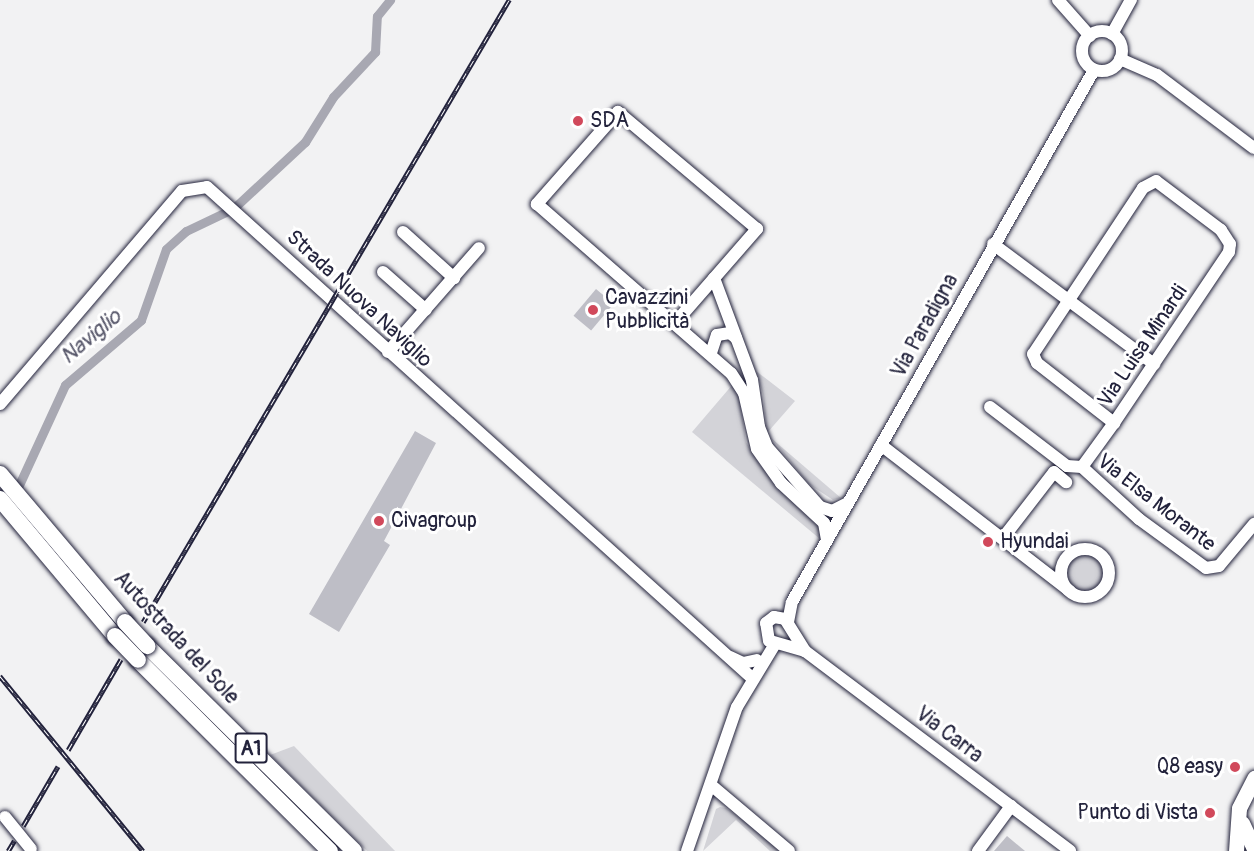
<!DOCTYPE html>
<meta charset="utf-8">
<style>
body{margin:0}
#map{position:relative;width:1254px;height:851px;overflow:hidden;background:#f2f2f3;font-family:Pangolin,sans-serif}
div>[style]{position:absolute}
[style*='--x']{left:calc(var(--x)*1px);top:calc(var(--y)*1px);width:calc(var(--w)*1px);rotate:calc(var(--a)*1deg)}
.green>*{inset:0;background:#d3d3d8}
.round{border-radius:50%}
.canal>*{height:9px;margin:-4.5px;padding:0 4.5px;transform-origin:4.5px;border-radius:4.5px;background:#a8a8b2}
.building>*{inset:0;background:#bebec6;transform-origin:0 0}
.roads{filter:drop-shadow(0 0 2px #22223b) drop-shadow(0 0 2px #22223b)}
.minor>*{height:12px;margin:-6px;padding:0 6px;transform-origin:6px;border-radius:6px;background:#fff}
.minor>.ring{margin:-6px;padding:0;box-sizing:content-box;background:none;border:12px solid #fff;border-radius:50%}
.major>*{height:15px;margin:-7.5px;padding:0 7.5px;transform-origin:7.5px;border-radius:7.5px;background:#fff}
.highway>*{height:16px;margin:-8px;padding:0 8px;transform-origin:8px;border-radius:8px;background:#fff}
.rail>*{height:4.5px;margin-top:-2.25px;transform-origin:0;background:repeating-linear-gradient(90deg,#fff 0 7px,#22223b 0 14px);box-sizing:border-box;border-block:2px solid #22223b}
.bridges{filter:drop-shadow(0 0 2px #22223b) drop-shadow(0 0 2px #22223b)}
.minor-bridge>*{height:12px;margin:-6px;padding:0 6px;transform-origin:6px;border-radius:6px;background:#fff}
.highway-bridge>*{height:16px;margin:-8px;padding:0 8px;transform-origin:8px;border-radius:8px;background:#fff}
.dots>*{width:16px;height:16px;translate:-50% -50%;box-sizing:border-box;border:3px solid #fff;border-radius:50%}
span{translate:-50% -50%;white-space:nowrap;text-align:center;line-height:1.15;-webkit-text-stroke:6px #fff;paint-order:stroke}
.shield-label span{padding:2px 4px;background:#fff;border:2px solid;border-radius:4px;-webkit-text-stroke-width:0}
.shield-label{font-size:20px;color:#22223b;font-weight:700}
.poi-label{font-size:21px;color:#22223b}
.left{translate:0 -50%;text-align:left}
.right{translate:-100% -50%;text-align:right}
.street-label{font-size:21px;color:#22223b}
.water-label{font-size:22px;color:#58586b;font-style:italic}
</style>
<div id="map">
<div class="green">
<div style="clip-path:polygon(756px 371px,795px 401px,767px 433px,763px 394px)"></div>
<div style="clip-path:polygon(733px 384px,739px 396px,746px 442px,760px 465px,824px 531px,820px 539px,692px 432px)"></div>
<div style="clip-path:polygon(771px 438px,841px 498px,833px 500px,809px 484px)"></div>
<div class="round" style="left:1066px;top:553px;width:38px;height:38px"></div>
<div style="clip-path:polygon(294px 746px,395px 851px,367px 851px,270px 755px)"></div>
<div style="clip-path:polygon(720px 807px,726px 808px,786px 851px,770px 851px,736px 820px,703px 851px,716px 809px)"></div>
</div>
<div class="canal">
<div style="--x:235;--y:207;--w:96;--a:-42.9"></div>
<div style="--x:305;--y:142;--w:53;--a:-58.1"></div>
<div style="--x:333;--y:97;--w:62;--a:-47"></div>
<div style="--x:375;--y:52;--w:36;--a:-87"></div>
<div style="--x:377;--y:16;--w:21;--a:-51"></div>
<div style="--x:19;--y:485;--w:110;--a:-65.3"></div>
<div style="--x:65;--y:385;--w:100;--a:-40.5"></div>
<div style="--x:141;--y:320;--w:75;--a:-70.6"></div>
<div style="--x:166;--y:249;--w:27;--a:-42"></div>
<div style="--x:186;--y:231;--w:47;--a:-25.5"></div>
</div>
<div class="building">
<div style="left:596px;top:289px;width:23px;height:35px;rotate:40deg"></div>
<div style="clip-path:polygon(415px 431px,436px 443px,384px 541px,390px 545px,339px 632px,309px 614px)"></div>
<div style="clip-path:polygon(1007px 836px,1025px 851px,994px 851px)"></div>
</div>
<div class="roads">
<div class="minor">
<div style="--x:1058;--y:0;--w:48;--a:48.4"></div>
<div class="ring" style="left:1082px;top:31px;width:28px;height:28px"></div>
<div style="--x:1112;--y:34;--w:39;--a:-61"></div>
<div style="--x:1120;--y:59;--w:40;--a:23.4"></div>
<div style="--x:1157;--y:75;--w:121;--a:37"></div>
<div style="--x:403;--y:232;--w:69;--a:42"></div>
<div style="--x:993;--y:244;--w:201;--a:36.7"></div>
<div style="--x:383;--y:272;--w:57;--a:41.5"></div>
<div style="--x:714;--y:278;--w:109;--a:69.6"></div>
<div style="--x:752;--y:380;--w:48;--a:81.5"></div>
<div style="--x:759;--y:427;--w:22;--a:68"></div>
<div style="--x:767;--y:447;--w:80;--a:48.5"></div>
<div style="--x:820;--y:507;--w:13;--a:18"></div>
<div style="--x:832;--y:511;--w:18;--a:-27"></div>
<div style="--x:675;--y:323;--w:125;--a:-48.9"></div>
<div style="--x:757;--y:229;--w:182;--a:-139.9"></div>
<div style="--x:618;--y:112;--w:123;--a:131.4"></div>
<div style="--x:537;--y:204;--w:257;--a:41.1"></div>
<div style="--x:731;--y:373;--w:24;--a:57"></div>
<div style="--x:744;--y:393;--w:57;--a:76.9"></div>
<div style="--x:757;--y:449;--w:42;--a:54.8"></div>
<div style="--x:781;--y:483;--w:59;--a:42.9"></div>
<div style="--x:824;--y:523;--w:17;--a:80"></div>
<div style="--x:388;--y:352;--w:138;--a:-48.8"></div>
<div style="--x:711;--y:353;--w:19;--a:-72"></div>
<div style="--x:717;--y:335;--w:13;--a:-9"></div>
<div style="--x:730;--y:333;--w:8;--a:40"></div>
<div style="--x:0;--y:404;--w:280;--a:-49.5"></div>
<div style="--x:182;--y:191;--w:25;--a:-9"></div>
<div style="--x:207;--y:187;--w:734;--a:42.02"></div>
<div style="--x:990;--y:407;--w:97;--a:37.5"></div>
<div style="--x:1067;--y:466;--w:15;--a:4"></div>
<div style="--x:1082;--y:467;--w:77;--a:42.4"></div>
<div style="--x:1139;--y:519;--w:83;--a:36.2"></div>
<div style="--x:1206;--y:568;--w:13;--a:-9"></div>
<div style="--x:1219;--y:566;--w:55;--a:-50.2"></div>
<div style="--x:881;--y:445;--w:239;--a:37.7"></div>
<div style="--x:1082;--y:467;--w:54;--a:-54"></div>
<div style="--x:1114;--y:423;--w:206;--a:-56.1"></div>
<div style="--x:1229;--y:252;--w:8;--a:-83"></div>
<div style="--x:1230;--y:244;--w:17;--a:-123"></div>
<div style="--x:1221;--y:230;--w:81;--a:-143"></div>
<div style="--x:1156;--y:181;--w:15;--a:152"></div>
<div style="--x:1143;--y:188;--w:199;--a:123.5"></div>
<div style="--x:1033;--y:354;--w:10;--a:66"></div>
<div style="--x:1037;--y:363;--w:98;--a:37.9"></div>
<div style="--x:1003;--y:538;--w:83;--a:-52.3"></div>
<div style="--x:1054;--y:472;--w:16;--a:40"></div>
<div class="ring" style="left:1061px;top:549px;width:36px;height:36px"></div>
<div style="--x:788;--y:622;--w:20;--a:-79"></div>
<div style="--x:792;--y:602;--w:612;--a:-60.42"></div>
<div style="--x:805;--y:651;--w:37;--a:-164"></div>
<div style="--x:769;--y:641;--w:18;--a:-99"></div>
<div style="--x:766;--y:623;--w:10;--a:-37"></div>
<div style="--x:774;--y:617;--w:11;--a:10"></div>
<div style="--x:785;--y:619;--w:38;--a:58"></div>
<div style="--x:805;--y:651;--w:332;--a:37"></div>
<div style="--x:730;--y:657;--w:14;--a:25"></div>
<div style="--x:743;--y:663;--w:14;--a:-12"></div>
<div style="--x:711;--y:785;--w:102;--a:40.2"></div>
<div style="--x:687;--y:851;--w:152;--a:-70.9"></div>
<div style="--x:737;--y:707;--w:74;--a:-58.9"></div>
<div style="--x:978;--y:851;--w:56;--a:-53.7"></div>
</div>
<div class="major">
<div style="--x:1242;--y:823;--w:29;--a:65"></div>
<div style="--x:1236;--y:851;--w:43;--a:-86"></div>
<div style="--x:1239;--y:808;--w:34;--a:-63"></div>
</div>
<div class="highway">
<div style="--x:0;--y:474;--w:194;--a:49.8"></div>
<div style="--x:0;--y:499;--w:179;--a:50"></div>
<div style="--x:147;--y:646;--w:291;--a:44.7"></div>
<div style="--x:138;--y:660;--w:271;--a:44.9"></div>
</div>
</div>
<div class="rail">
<div style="--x:143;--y:622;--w:722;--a:-59.53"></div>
<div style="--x:0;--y:676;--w:226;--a:50.7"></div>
<div style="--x:68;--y:750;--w:105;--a:-59.8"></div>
<div style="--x:23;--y:826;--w:69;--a:-59.7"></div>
<div style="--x:8;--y:851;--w:12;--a:-59"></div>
</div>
<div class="bridges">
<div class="minor-bridge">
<div style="--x:5;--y:817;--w:41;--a:50.9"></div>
</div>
<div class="highway-bridge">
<div style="--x:125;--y:622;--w:33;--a:47"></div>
<div style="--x:115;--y:636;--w:33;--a:46"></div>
</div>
</div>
<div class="dots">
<div style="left:578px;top:121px;background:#d1495b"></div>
<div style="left:593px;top:310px;background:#d1495b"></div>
<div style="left:379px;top:521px;background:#d1495b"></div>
<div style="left:988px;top:542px;background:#d1495b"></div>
<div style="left:1235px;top:767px;background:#d1495b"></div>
<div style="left:1210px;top:813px;background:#d1495b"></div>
</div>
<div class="shield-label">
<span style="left:251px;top:748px">A1</span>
</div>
<div class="poi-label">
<span class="left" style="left:590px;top:121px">SDA</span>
<span class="left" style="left:605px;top:310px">Cavazzini<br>Pubblicità</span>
<span class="left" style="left:391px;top:521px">Civagroup</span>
<span class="left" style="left:1000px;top:542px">Hyundai</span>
<span class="right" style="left:1223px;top:767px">Q8 easy</span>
<span class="right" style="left:1198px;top:813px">Punto di Vista</span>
</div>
<div class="street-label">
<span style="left:359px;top:299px;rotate:43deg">Strada Nuova Naviglio</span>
<span style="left:925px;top:326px;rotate:-61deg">Via Paradigna</span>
<span style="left:1143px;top:346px;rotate:-56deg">Via Luisa Minardi</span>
<span style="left:1156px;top:503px;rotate:38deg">Via Elsa Morante</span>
<span style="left:176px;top:638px;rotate:47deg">Autostrada del Sole</span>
<span style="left:949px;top:735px;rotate:37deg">Via Carra</span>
</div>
<div class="water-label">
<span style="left:91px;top:337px;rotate:-40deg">Naviglio</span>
</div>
</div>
